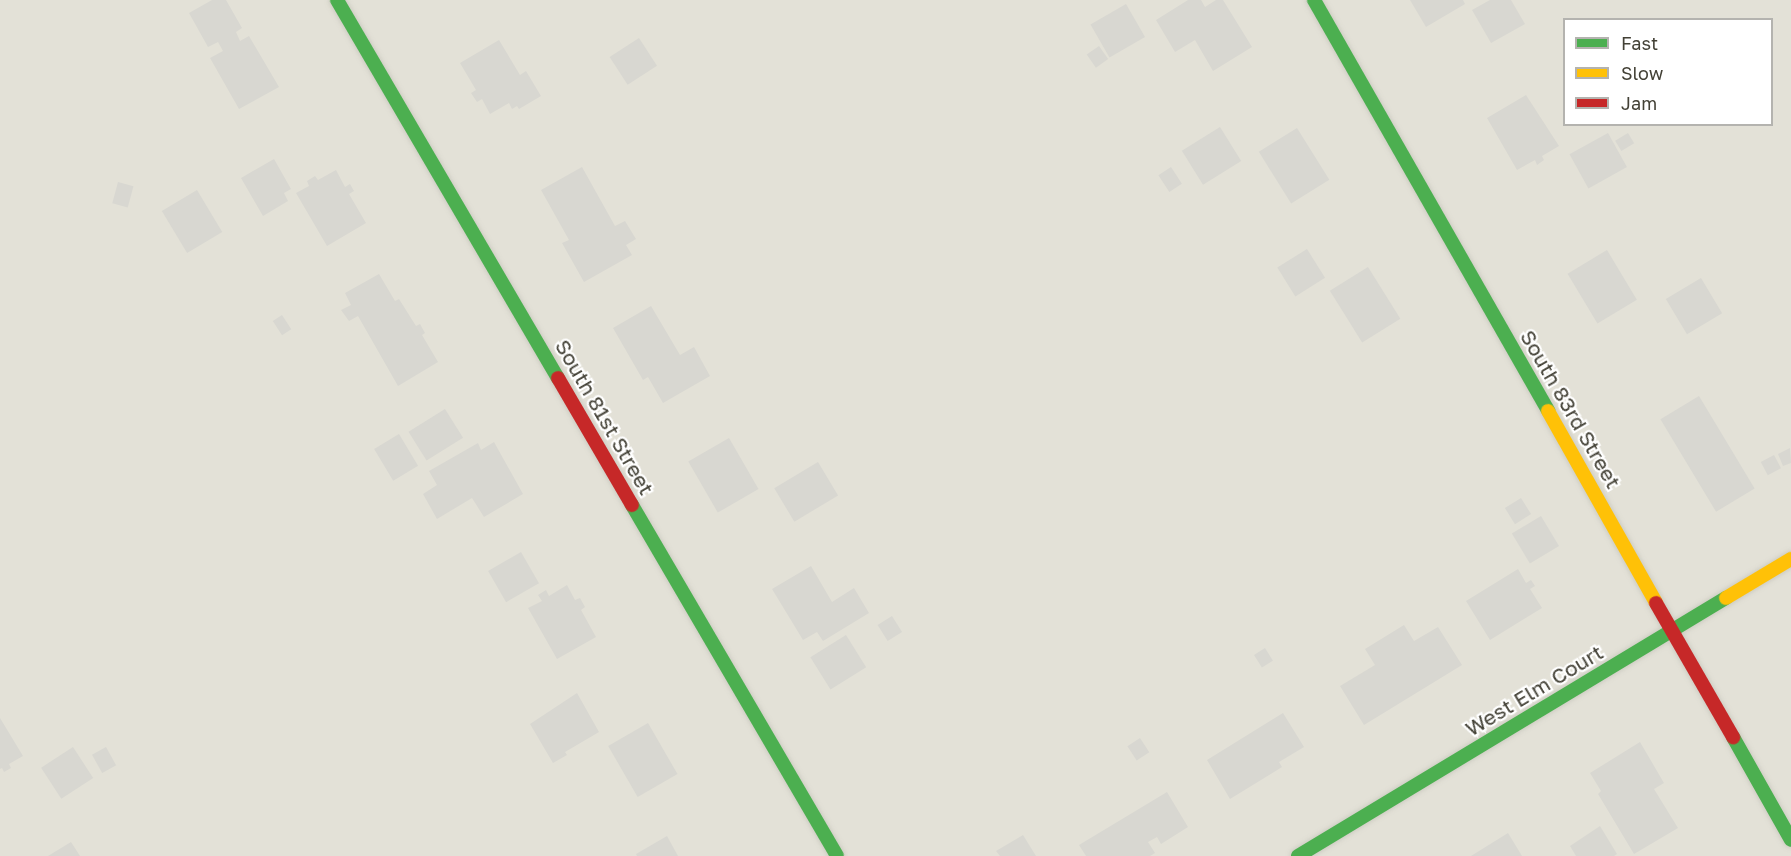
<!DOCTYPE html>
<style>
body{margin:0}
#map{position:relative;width:1791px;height:856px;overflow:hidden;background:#efeee9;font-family:"Golos Text",sans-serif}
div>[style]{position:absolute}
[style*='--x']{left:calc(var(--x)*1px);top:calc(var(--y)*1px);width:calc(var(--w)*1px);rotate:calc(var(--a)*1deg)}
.residential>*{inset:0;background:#e3e1d7}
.building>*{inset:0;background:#d8d7d1;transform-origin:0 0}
.roads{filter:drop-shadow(0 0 2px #cecdc3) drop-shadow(0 0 2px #cecdc3)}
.fast>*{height:14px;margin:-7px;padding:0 7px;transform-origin:7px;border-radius:7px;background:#4caf50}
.slow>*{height:14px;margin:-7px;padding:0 7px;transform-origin:7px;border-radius:7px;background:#ffc107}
.jam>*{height:14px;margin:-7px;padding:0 7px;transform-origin:7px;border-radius:7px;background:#c62828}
span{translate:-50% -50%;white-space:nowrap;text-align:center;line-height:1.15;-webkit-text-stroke:4.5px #fff;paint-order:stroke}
.street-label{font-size:21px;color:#434136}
.legend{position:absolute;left:1563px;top:18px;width:210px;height:108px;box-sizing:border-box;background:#fff;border:2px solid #b4b3af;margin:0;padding:8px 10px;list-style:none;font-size:18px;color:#434136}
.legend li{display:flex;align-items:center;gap:12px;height:30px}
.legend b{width:30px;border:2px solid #b4b3af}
</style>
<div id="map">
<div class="residential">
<div style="clip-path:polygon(evenodd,0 0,1791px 0,1791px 856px,0 856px,0 0,1564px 20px,1772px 20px,1772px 124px,1564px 124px,1564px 20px)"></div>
</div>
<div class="building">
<div style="clip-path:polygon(212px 0,226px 0,242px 28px,236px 32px,240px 41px,249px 36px,279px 87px,239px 109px,210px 58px,223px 51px,218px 42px,208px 47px,189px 13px)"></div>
<div style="clip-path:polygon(1188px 0,1201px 0,1205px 7px,1216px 0,1223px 0,1252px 47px,1213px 71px,1195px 40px,1175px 52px,1156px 20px)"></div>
<div style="clip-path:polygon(1410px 0,1463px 0,1465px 4px,1426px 27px)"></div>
<div style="clip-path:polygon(1490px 0,1511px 0,1525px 24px,1491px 43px,1472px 10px)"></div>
<div style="left:1126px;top:4px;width:38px;height:41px;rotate:60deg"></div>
<div style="left:639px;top:38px;width:33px;height:35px;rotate:57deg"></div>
<div style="clip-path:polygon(499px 40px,520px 75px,526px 71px,541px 96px,519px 109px,517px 106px,512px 109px,509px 103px,490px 114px,482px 99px,477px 102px,471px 93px,476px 90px,460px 63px)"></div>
<div style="left:1099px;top:46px;width:16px;height:15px;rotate:55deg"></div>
<div style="clip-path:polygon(1526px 95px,1559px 146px,1542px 156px,1544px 160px,1537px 165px,1535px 160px,1517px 170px,1487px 118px)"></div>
<div style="left:1220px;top:127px;width:40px;height:45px;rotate:58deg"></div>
<div style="left:1297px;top:128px;width:61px;height:45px;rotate:58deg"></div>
<div style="left:1608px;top:133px;width:39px;height:44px;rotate:61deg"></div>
<div style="left:1628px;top:133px;width:12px;height:15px;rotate:59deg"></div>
<div style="clip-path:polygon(274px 159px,291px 189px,284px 193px,288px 201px,263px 216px,241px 178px)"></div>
<div style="clip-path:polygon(582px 167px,615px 226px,625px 221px,636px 239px,626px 245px,632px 255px,584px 282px,562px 243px,569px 240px,541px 190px)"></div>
<div style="left:1171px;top:167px;width:20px;height:15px;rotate:57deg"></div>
<div style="clip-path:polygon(336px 170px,345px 187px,350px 184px,354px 191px,349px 194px,366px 223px,327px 246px,296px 193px,309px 186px,307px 181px,315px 176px,318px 180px)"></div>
<div style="left:118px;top:182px;width:16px;height:22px;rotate:15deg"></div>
<div style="left:197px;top:190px;width:49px;height:41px;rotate:59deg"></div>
<div style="left:1307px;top:249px;width:34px;height:35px;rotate:58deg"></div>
<div style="left:1607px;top:250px;width:58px;height:46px;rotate:59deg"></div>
<div style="left:1368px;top:267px;width:61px;height:45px;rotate:58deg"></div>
<div style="clip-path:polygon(379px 274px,395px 301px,399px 299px,416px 326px,420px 324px,425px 333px,422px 335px,438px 362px,398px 386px,358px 316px,349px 321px,341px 310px,351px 305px,345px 293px)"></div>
<div style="left:1701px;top:278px;width:41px;height:41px;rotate:59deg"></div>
<div style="clip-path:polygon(651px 306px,680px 355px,694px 347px,710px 376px,663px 403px,648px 377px,643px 380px,613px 328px)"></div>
<div style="left:282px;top:315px;width:17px;height:11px;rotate:57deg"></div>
<div style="left:1699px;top:396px;width:108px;height:45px;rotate:59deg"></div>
<div style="left:445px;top:409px;width:34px;height:43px;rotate:58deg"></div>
<div style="left:399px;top:434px;width:37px;height:29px;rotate:59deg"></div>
<div style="left:729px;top:438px;width:59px;height:47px;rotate:60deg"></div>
<div style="clip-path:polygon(494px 442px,523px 494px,484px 517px,472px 498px,437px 519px,423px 494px,437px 485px,429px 471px,478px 443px,481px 450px)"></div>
<div style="clip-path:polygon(1790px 448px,1791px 463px,1783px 466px,1778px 454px)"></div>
<div style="left:1774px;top:455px;width:15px;height:15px;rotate:62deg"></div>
<div style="left:818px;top:462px;width:39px;height:51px;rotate:59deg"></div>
<div style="left:1521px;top:498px;width:19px;height:19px;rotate:58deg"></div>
<div style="left:1541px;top:516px;width:35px;height:34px;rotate:59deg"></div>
<div style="left:521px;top:552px;width:36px;height:38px;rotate:60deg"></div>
<div style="clip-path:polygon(811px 566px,832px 602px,854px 588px,869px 613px,823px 641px,817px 632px,803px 640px,772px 589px)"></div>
<div style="clip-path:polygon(1518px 569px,1526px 583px,1531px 580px,1535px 586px,1530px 589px,1542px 608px,1490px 640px,1466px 601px)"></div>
<div style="clip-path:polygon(567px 585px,575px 600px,580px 598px,585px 607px,581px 610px,596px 637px,557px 659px,528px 608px,542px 601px,538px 595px,546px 590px,549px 596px)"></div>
<div style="left:892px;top:616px;width:19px;height:17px;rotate:58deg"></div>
<div style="clip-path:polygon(1404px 625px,1414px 641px,1438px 627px,1462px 665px,1364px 725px,1340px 686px,1375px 665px,1365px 649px)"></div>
<div style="left:846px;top:635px;width:38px;height:42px;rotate:58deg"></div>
<div style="left:1265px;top:648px;width:15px;height:13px;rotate:58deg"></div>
<div style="clip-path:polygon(577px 693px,599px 732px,565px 752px,567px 755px,553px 763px,530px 724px)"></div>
<div style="clip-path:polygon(1283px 713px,1304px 747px,1279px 762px,1282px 767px,1230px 799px,1207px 760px)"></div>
<div style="clip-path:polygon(0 718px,23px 756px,9px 764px,11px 768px,4px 772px,2px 768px,0 769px)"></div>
<div style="left:648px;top:723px;width:59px;height:46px;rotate:60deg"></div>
<div style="left:1140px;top:738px;width:17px;height:15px;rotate:57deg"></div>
<div style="clip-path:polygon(1640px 742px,1664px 783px,1654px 789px,1678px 828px,1634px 854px,1598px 794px,1601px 791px,1590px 773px)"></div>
<div style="left:73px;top:747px;width:37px;height:38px;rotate:57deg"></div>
<div style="left:106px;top:747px;width:21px;height:16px;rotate:61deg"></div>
<div style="clip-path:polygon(1167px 792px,1188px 827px,1161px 844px,1157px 837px,1148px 842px,1155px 853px,1150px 856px,1086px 856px,1079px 845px)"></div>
<div style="clip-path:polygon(1600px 826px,1617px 854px,1614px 856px,1576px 856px,1570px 846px)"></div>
<div style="clip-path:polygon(1508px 833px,1522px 856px,1471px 856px)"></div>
<div style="clip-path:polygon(1023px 835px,1036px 856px,1000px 856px,996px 851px)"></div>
<div style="clip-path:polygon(667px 836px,678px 856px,637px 856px,636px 854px)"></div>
<div style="clip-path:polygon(71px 842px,80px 856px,48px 856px)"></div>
</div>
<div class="roads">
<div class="fast">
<div style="--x:337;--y:0;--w:438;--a:59.7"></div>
<div style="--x:1314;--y:0;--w:473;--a:60.3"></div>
<div style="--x:632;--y:505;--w:406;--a:59.7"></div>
<div style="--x:1733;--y:737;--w:118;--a:60.6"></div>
<div style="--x:1298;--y:856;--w:500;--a:-31.1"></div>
</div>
<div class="slow">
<div style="--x:1548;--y:411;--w:220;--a:60.6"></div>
<div style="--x:1726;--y:598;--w:76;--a:-31"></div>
</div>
<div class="jam">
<div style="--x:558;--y:378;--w:147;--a:59.8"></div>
<div style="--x:1656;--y:603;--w:155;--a:60.1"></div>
</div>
</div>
<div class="street-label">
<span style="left:1571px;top:409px;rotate:60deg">South 83rd Street</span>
<span style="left:605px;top:417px;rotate:60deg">South 81st Street</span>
<span style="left:1534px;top:690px;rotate:-31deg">West Elm Court</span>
</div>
<ul class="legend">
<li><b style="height:8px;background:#4caf50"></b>Fast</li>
<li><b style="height:8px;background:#ffc107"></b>Slow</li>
<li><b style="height:8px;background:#c62828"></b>Jam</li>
</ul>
</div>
